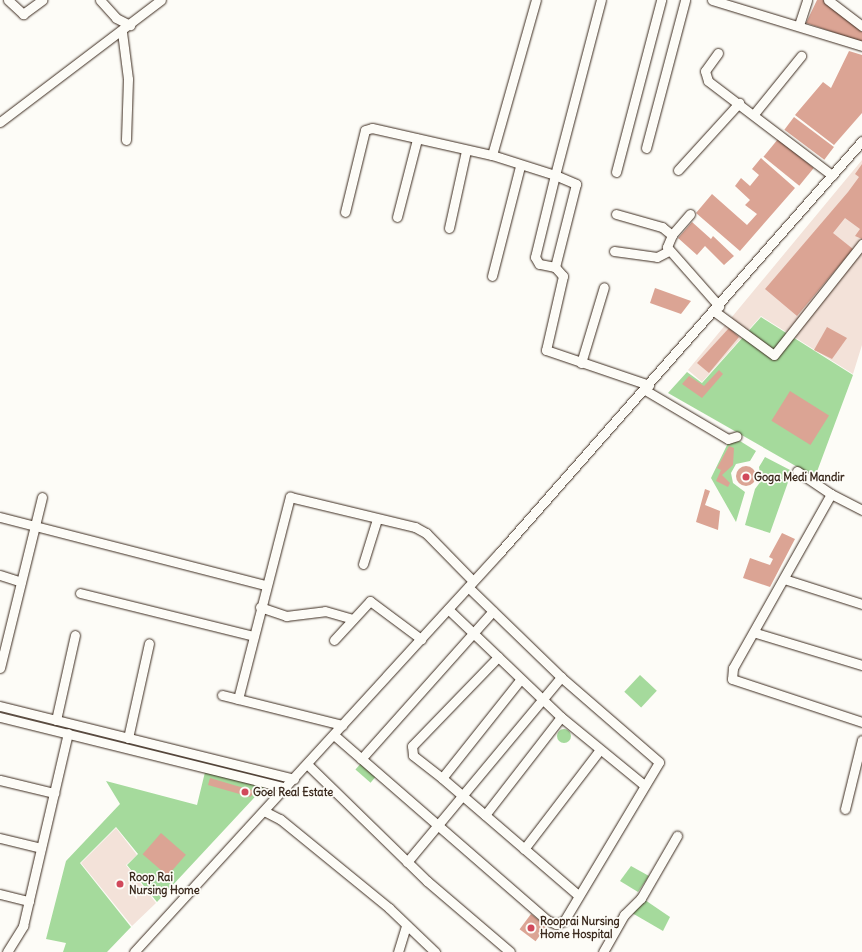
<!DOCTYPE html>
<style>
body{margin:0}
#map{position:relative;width:862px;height:952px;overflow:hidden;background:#fdfcf7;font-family:Delius,sans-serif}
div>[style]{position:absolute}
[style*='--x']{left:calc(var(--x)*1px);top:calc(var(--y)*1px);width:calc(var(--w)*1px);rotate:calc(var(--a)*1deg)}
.built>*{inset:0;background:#f3e2d9}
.green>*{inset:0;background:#a5da9c;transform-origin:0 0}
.round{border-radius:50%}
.building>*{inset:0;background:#dba494;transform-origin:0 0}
.roads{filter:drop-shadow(0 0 1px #3b2a1e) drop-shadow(0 0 1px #3b2a1e)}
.minor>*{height:9px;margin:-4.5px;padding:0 4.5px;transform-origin:4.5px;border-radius:4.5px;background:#fdfcf7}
.dots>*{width:11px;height:11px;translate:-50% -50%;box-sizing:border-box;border:2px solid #fdfcf7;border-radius:50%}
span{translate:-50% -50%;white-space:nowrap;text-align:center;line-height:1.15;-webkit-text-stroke:3.5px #fdfcf7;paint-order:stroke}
.poi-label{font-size:11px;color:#3b2a1e;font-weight:700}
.left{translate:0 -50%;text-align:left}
</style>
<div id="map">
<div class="built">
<div style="clip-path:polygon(862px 160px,862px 345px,853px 374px,761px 316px,702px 382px,688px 370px)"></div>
<div style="clip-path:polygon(116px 828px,137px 855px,126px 865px,156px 903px,132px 926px,81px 863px)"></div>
</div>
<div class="green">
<div style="clip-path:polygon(761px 317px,853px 375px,815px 477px,668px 393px,687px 372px,702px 383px)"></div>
<div style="clip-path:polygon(740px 441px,756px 451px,750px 461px,736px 464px,731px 473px,733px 483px,745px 492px,736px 522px,711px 478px,728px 443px)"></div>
<div style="clip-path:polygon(765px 457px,792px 471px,770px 533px,745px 525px,755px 489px,761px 481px,759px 467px)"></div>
<div style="left:640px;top:675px;width:23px;height:23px;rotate:43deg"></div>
<div class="round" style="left:557px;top:729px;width:14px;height:14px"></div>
<div style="left:362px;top:762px;width:20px;height:10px;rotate:41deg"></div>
<div style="clip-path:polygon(206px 768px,268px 783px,157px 902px,127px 865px,138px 854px,116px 827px,80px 863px,131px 927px,107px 952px,63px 952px,66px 943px,46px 939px,66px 861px,120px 804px,106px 781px,197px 805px)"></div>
<div style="clip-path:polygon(631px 866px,649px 876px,638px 892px,620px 881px)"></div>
<div style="clip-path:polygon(645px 900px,670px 917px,663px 931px,632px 913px)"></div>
</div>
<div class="building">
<div style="clip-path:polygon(817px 0,823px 0,862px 32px,862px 42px,806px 23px)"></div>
<div style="clip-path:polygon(849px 51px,862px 55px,862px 113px,834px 145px,795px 115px,823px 82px,831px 88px)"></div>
<div style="left:794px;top:117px;width:50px;height:16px;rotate:37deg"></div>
<div style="left:778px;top:139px;width:46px;height:23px;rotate:39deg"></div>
<div style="clip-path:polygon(761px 158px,795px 188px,740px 251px,696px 213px,712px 194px,747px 225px,757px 214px,745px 205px,750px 200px,735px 186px,741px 178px,750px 186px,759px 175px,752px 169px)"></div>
<div style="clip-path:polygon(862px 164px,862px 239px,855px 236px,860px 229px,845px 218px,833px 233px,853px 249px,797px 316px,765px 289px,848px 192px,859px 177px,855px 174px)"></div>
<div style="clip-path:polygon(692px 222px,711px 239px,713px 236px,734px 256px,724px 265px,705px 246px,697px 255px,678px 238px)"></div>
<div style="clip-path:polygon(655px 288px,691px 301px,681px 314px,650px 303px)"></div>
<div style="clip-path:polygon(827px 327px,847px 338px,832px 359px,814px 350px)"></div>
<div style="clip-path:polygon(729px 328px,739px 337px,709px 373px,697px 363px)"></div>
<div style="clip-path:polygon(719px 370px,723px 374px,702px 398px,682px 384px,689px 376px,704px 386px)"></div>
<div style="left:790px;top:391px;width:46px;height:35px;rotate:32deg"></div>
<div style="clip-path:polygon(729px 446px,734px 448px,733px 465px,722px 475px,730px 483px,728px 487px,716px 481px,721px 470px,717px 468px)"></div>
<div class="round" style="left:736px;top:466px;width:20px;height:20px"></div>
<div style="clip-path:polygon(705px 489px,710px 491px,705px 505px,720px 511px,718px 530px,696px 522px)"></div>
<div style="clip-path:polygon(782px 533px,795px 539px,770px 587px,743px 578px,750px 558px,770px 565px,773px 559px,769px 557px)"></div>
<div style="clip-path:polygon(210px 778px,237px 786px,256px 791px,250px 797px,208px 785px)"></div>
<div style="left:161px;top:833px;width:33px;height:28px;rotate:41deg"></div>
<div style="left:531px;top:914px;width:20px;height:19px;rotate:37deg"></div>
</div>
<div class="roads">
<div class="minor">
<div style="--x:8;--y:0;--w:21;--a:43"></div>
<div style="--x:23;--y:14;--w:24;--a:-36"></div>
<div style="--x:100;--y:0;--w:24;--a:48"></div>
<div style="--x:116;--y:18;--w:16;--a:27"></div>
<div style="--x:712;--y:0;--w:157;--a:17"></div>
<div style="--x:828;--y:0;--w:43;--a:37.4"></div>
<div style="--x:799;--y:25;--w:26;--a:-72"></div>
<div style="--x:122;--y:32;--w:47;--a:82.7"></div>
<div style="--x:128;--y:79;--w:61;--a:91.9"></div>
<div style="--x:718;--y:53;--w:22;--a:126"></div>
<div style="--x:705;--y:71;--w:10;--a:73"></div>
<div style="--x:708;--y:81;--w:156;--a:37.2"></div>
<div style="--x:754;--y:114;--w:75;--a:-51"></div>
<div style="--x:0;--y:122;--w:202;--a:-37.2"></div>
<div style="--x:646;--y:148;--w:153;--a:-75.2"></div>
<div style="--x:492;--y:155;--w:161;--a:-74.2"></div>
<div style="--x:678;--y:170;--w:91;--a:-47.7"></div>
<div style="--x:616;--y:172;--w:178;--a:-75.3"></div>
<div style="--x:345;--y:212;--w:84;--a:-76.3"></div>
<div style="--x:365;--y:130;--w:7;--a:-16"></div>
<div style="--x:372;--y:128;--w:123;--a:12.7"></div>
<div style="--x:492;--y:155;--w:66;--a:17.6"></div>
<div style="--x:555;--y:175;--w:23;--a:23"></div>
<div style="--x:576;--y:184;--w:86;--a:104.2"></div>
<div style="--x:555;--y:267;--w:16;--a:-169"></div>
<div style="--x:539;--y:264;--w:8;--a:-120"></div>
<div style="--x:535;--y:257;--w:84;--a:-76.3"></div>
<div style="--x:555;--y:175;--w:181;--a:-75.3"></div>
<div style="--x:616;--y:214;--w:48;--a:15.8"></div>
<div style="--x:662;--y:227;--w:13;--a:39"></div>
<div style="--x:690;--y:214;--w:28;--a:131"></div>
<div style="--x:672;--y:235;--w:13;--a:113"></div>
<div style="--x:667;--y:247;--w:79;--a:48.6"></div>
<div style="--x:397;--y:217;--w:81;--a:-75.6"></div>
<div style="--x:449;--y:228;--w:79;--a:-77.6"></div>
<div style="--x:614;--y:251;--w:43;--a:7.9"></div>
<div style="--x:657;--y:257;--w:13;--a:-27"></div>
<div style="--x:555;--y:267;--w:12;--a:48"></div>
<div style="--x:563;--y:276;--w:76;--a:102.9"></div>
<div style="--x:546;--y:350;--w:109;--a:18.8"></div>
<div style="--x:492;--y:276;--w:114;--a:-75.7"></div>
<div style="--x:714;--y:311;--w:74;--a:36.3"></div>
<div style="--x:774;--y:355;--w:142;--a:-51.6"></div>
<div style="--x:581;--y:363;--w:79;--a:-73.2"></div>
<div style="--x:645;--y:390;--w:96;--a:30.6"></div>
<div style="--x:728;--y:439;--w:9;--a:-18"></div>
<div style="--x:797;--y:471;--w:41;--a:34.1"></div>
<div style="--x:831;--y:494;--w:200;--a:119.4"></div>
<div style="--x:733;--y:668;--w:11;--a:95"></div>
<div style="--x:732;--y:679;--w:137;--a:18.3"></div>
<div style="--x:831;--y:494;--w:35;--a:27"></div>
<div style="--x:0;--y:517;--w:274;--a:14.4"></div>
<div style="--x:363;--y:564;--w:47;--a:-72.7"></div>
<div style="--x:0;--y:575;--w:22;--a:18"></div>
<div style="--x:784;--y:579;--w:82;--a:17.8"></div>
<div style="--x:80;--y:593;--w:179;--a:13.9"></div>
<div style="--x:260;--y:607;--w:28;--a:19"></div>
<div style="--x:286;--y:616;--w:39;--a:-7"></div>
<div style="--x:325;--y:611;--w:29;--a:16"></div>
<div style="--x:448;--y:609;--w:156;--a:43.7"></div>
<div style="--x:561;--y:717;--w:107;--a:39.3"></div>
<div style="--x:756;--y:633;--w:111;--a:16.8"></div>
<div style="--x:334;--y:640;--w:53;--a:-47.3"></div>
<div style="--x:370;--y:601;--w:64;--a:36.7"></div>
<div style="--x:0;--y:668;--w:176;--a:-76.2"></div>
<div style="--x:520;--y:680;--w:125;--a:128.5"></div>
<div style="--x:442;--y:778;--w:179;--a:40.7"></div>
<div style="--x:222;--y:695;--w:124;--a:14"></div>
<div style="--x:238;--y:699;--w:209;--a:-75.6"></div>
<div style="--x:290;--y:497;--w:129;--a:13.5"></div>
<div style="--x:415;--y:527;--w:13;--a:29"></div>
<div style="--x:426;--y:533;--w:67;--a:45.6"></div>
<div style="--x:0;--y:706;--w:303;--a:13.9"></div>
<div style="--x:0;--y:717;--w:295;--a:13.9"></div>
<div style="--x:56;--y:720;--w:87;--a:-77.4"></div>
<div style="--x:334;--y:735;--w:282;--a:41"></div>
<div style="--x:547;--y:920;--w:10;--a:24"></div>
<div style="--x:556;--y:924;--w:9;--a:-21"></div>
<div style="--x:564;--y:921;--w:185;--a:-59.1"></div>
<div style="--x:659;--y:762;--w:130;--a:-139.1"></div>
<div style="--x:561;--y:677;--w:129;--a:-135.9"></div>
<div style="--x:128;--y:738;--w:97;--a:-77.5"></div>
<div style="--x:361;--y:759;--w:198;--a:-48.3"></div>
<div style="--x:307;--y:764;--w:168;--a:44.3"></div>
<div style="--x:427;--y:881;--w:109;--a:40.5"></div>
<div style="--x:442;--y:778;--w:37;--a:-142"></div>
<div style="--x:413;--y:755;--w:9;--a:-96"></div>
<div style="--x:412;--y:746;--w:124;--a:-46"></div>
<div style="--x:0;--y:780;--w:56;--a:13.5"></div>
<div style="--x:845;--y:809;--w:71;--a:-76.2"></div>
<div style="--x:264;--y:811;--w:18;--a:27"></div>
<div style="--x:280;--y:819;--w:141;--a:39.2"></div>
<div style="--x:389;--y:908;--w:64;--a:43.7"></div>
<div style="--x:485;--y:815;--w:124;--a:-52.2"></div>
<div style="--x:0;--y:838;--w:42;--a:13.7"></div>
<div style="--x:524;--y:849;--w:123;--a:-52.6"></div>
<div style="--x:407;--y:862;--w:241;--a:-50.2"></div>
<div style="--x:0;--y:894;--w:30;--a:14"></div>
<div style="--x:7;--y:952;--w:31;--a:-58"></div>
<div style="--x:23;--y:926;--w:198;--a:-76.9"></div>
<div style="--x:134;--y:952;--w:542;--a:-47.54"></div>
<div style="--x:500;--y:552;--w:548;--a:-48.63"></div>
<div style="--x:398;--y:952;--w:28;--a:-73"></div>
<div style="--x:603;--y:952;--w:43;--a:-60.4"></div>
<div style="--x:624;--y:915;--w:24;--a:-45"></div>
<div style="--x:641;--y:898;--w:72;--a:-59.9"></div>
</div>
</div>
<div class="dots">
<div style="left:746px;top:477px;background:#d1495b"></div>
<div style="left:245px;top:792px;background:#d1495b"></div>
<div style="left:120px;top:884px;background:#d1495b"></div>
<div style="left:531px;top:928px;background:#d1495b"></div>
</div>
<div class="poi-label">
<span class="left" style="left:754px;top:477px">Goga Medi Mandir</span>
<span class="left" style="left:253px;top:792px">Goel Real Estate</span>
<span class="left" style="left:129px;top:884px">Roop Rai<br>Nursing Home</span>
<span class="left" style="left:540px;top:928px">Rooprai Nursing<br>Home Hospital</span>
</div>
</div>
